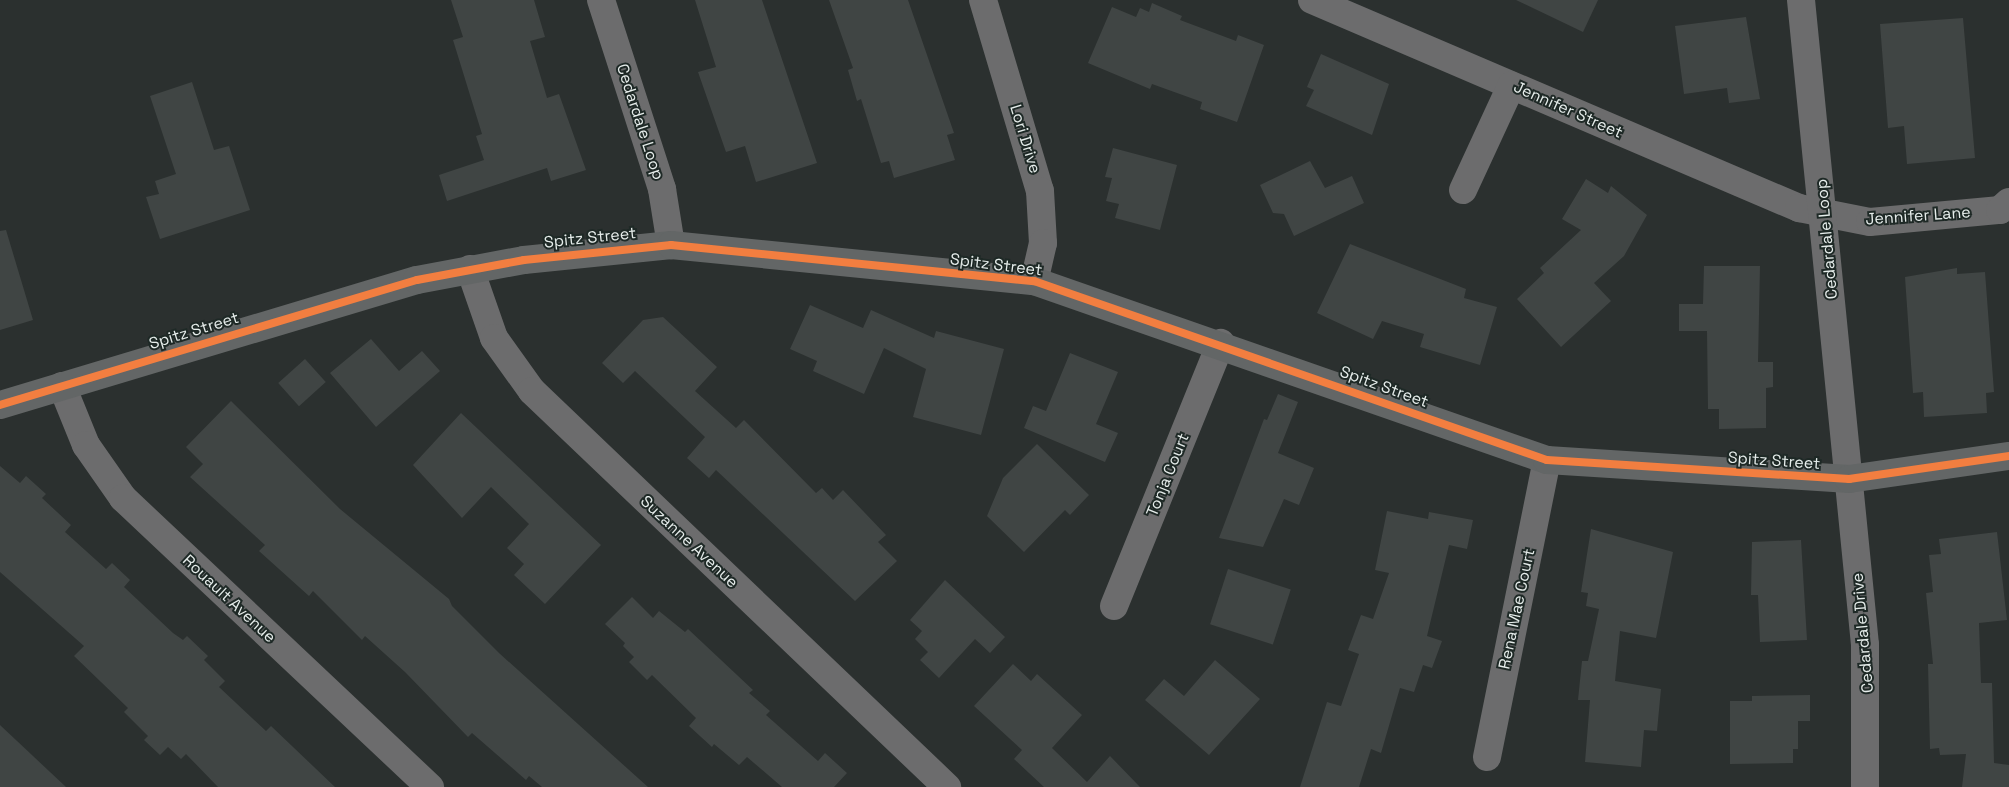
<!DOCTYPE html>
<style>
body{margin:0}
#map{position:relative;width:2009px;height:787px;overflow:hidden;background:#2b302f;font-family:"Space Grotesk",sans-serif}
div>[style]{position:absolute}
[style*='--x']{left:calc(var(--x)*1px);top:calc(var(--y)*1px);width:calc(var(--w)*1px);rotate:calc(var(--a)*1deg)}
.building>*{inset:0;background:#404544;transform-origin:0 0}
.street>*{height:28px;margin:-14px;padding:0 14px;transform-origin:14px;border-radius:14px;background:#6c6c6d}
.secondary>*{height:28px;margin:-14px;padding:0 14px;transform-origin:14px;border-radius:14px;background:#636666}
.cycleway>*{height:8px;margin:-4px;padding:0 4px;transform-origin:4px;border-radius:4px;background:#f27e40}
span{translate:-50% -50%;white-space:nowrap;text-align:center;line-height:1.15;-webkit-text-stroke:4px #1e2926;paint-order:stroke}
.street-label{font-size:16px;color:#e6edeb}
</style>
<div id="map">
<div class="building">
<div style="clip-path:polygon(451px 0,534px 0,545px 37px,530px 41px,547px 98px,559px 94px,586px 170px,551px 181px,547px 168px,447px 201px,439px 175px,484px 160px,476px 136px,482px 134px,453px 40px,463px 37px)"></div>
<div style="clip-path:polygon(695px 0,762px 0,817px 163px,756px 182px,745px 146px,726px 152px,698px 72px,716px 67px)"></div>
<div style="clip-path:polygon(829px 0,908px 0,954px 133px,947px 135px,955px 160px,894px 178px,889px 161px,881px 163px,861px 99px,857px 101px,848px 70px,853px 68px)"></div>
<div style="clip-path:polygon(1516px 0,1598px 0,1583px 32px)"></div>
<div style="clip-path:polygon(1152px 3px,1182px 16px,1180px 20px,1236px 41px,1238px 35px,1264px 45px,1237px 122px,1200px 109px,1202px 102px,1152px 84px,1150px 89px,1088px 63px,1112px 7px,1136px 17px,1140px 8px,1149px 12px)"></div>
<div style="clip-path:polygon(1746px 17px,1760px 99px,1729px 103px,1727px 88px,1684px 94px,1675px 26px)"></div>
<div style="clip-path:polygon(1963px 18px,1975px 158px,1907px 164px,1904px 126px,1888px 128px,1880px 24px)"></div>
<div style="clip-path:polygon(1321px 54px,1389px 84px,1372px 135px,1306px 106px,1314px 90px,1307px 87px)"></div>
<div style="clip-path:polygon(192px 82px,214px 150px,229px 146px,250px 210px,160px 239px,146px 197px,159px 194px,155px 181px,176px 174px,150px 96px)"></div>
<div style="clip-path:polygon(1113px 148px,1177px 165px,1160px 230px,1115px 218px,1119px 204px,1106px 201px,1112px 178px,1105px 177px)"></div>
<div style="clip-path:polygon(1310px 161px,1325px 188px,1352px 176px,1364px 203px,1294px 236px,1284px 214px,1273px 213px,1260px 185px)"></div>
<div style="clip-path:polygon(1586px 179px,1608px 193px,1611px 186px,1647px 215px,1624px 256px,1594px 283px,1611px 301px,1561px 347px,1517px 299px,1544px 273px,1540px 268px,1581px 230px,1562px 219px)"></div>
<div style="clip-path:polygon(6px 230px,33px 320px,0 330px,0 231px)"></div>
<div style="clip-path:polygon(1350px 244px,1466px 289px,1464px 298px,1497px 307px,1480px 365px,1420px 347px,1424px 334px,1382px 321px,1373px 339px,1317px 313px)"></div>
<div style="clip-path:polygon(1704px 266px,1760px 266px,1758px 362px,1773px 362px,1773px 387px,1766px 388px,1766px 428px,1719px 429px,1719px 409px,1708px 409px,1707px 331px,1679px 331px,1679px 304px,1703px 304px)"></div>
<div style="clip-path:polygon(1957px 268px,1957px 274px,1985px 272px,1994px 392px,1986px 393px,1987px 413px,1924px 417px,1923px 392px,1913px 393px,1905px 277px)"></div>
<div style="clip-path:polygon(810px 305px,863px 328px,871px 310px,934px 338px,936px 331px,1004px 349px,981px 435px,913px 417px,926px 369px,884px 348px,864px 394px,813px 371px,817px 361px,790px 349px)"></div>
<div style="clip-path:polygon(663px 317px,717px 367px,695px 391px,736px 428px,744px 420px,816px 493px,822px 488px,833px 500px,843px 490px,886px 535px,878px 542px,897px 561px,855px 601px,716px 470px,709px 478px,687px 458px,705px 437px,635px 371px,623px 383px,602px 363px,643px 320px)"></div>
<div style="clip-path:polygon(371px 339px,399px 371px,422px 351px,440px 371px,376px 427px,330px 373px)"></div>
<div style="clip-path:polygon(1070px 353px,1118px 372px,1096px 424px,1118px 433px,1105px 462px,1024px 428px,1033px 406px,1046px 411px)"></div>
<div style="left:305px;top:359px;width:31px;height:36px;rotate:48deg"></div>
<div style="clip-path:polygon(1278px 394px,1298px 402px,1278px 453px,1314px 468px,1299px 505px,1284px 499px,1263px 547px,1219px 538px,1264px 419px,1267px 420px)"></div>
<div style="clip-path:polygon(231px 401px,340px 509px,449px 599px,452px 606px,499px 653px,648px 787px,542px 787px,529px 776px,526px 780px,472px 733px,468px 737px,405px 672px,365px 636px,362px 640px,313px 591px,309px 596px,259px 551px,265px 545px,190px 477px,203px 464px,186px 447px)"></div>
<div style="clip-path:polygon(461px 413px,601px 545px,545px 604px,514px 575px,524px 564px,507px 548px,529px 524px,491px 487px,462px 518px,413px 465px)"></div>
<div style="clip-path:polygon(1037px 444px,1089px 495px,1070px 515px,1065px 510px,1024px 552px,987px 516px,1003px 478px)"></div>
<div style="clip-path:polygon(0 466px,20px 483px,26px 476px,46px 494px,42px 498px,71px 525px,65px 532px,106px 569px,112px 563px,130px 580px,124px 587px,173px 633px,183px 640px,187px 636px,208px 656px,204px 660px,225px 681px,219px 687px,266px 731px,271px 726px,335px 787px,218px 787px,186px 754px,181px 759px,168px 747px,160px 755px,144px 740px,148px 736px,124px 712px,128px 708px,74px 656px,84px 646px,0 572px)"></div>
<div style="clip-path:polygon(1387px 511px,1428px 519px,1429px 512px,1473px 520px,1467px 549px,1449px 545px,1427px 636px,1442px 641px,1432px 668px,1423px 665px,1414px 692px,1400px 688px,1381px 753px,1371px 749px,1359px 787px,1300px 787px,1327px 702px,1341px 706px,1359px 654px,1348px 650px,1361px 615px,1373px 619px,1389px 573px,1375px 570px)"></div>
<div style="clip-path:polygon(1591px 529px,1673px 552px,1656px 638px,1620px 631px,1615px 681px,1661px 689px,1657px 731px,1644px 730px,1641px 767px,1585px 762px,1590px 700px,1578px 700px,1582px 661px,1588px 661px,1599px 609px,1586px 606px,1588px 593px,1581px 592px)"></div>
<div style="clip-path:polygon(1997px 532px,2007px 620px,1979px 623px,1981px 683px,1992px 683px,1994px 763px,2009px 765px,2009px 787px,1962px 787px,1966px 754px,1940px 755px,1939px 748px,1930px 749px,1928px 664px,1933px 664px,1926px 593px,1933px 592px,1929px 555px,1941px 554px,1939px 539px)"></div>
<div style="clip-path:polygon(1801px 540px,1807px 640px,1760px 642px,1758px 595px,1751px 595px,1752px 542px)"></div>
<div style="left:1228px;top:569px;width:66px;height:58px;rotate:18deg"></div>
<div style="clip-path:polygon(945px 580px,1005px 637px,990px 653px,975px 639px,939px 678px,920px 660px,928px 652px,915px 639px,922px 631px,910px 620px)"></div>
<div style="clip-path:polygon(632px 597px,653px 618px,659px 611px,685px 632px,688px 629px,753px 690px,749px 693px,770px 711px,766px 715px,818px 761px,825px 753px,847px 773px,834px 787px,782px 787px,747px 757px,739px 765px,714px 744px,712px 747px,689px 726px,696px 718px,652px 675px,647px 680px,629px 662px,634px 657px,623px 646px,625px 643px,605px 624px)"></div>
<div style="clip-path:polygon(1215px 660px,1260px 699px,1209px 755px,1145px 700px,1164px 679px,1184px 696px)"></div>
<div style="clip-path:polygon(1013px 664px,1031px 681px,1037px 674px,1082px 715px,1052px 748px,1087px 782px,1110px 756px,1140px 787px,1044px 787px,1014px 759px,1022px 750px,974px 706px)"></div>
<div style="clip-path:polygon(1810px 695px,1810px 721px,1798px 721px,1798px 749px,1793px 749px,1793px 763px,1730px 764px,1730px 701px,1752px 701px,1752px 696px)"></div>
<div style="clip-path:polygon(0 725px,66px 787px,0 787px)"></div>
</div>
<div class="street">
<div style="--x:601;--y:0;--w:199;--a:72.1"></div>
<div style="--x:662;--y:189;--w:57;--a:80.9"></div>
<div style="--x:983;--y:0;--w:199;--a:73.4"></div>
<div style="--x:1040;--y:191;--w:52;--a:86.7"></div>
<div style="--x:1043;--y:243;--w:39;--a:103"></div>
<div style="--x:1312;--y:0;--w:530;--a:23.13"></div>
<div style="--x:1799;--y:208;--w:72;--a:11.2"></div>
<div style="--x:1870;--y:222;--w:131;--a:-5.3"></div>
<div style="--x:2000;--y:210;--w:12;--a:-42"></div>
<div style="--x:1801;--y:0;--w:648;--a:84.33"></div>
<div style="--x:1865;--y:645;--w:142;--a:90"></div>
<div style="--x:1463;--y:190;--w:115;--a:-65.2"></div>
<div style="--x:470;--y:269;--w:73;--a:70.8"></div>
<div style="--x:494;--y:338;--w:65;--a:54.4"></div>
<div style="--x:532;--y:391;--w:574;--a:43.66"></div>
<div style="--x:62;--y:386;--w:64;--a:67.9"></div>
<div style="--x:86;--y:445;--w:65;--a:55.1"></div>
<div style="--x:123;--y:498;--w:422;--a:43.3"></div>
<div style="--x:1114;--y:606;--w:284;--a:-67.9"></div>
<div style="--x:1487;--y:757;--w:303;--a:-78.6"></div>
</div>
<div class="secondary">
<div style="--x:0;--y:405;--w:435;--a:-16.7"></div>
<div style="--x:417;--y:280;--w:109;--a:-10.6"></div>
<div style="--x:524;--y:260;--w:148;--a:-5.8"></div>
<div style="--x:671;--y:245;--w:365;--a:5.7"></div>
<div style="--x:1034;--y:281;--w:543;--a:19.24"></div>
<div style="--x:1547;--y:460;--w:303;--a:3.6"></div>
<div style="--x:1849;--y:479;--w:162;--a:-8.2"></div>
</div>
<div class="cycleway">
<div style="--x:0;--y:405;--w:435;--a:-16.7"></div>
<div style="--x:417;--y:280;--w:109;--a:-10.6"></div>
<div style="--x:524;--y:260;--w:148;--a:-5.8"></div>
<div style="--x:671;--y:245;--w:365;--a:5.7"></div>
<div style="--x:1034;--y:281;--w:543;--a:19.24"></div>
<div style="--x:1547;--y:460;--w:303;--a:3.6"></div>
<div style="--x:1849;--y:479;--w:162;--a:-8.2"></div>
</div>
<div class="street-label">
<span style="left:1568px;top:110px;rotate:24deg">Jennifer Street</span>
<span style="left:640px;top:122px;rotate:72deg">Cedardale Loop</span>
<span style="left:1025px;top:139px;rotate:73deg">Lori Drive</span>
<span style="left:1918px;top:216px;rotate:-4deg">Jennifer Lane</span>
<span style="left:590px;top:238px;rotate:-6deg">Spitz Street</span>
<span style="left:1827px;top:239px;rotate:-95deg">Cedardale Loop</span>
<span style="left:996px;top:265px;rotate:7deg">Spitz Street</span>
<span style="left:194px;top:331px;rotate:-17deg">Spitz Street</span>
<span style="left:1384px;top:387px;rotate:20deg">Spitz Street</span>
<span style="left:1774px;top:461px;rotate:4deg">Spitz Street</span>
<span style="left:1168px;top:475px;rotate:-68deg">Tonja Court</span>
<span style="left:689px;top:542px;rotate:43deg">Suzanne Avenue</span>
<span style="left:229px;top:599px;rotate:43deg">Rouault Avenue</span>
<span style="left:1517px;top:609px;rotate:-78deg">Rena Mae Court</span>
<span style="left:1863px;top:633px;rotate:-95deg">Cedardale Drive</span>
</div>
</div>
